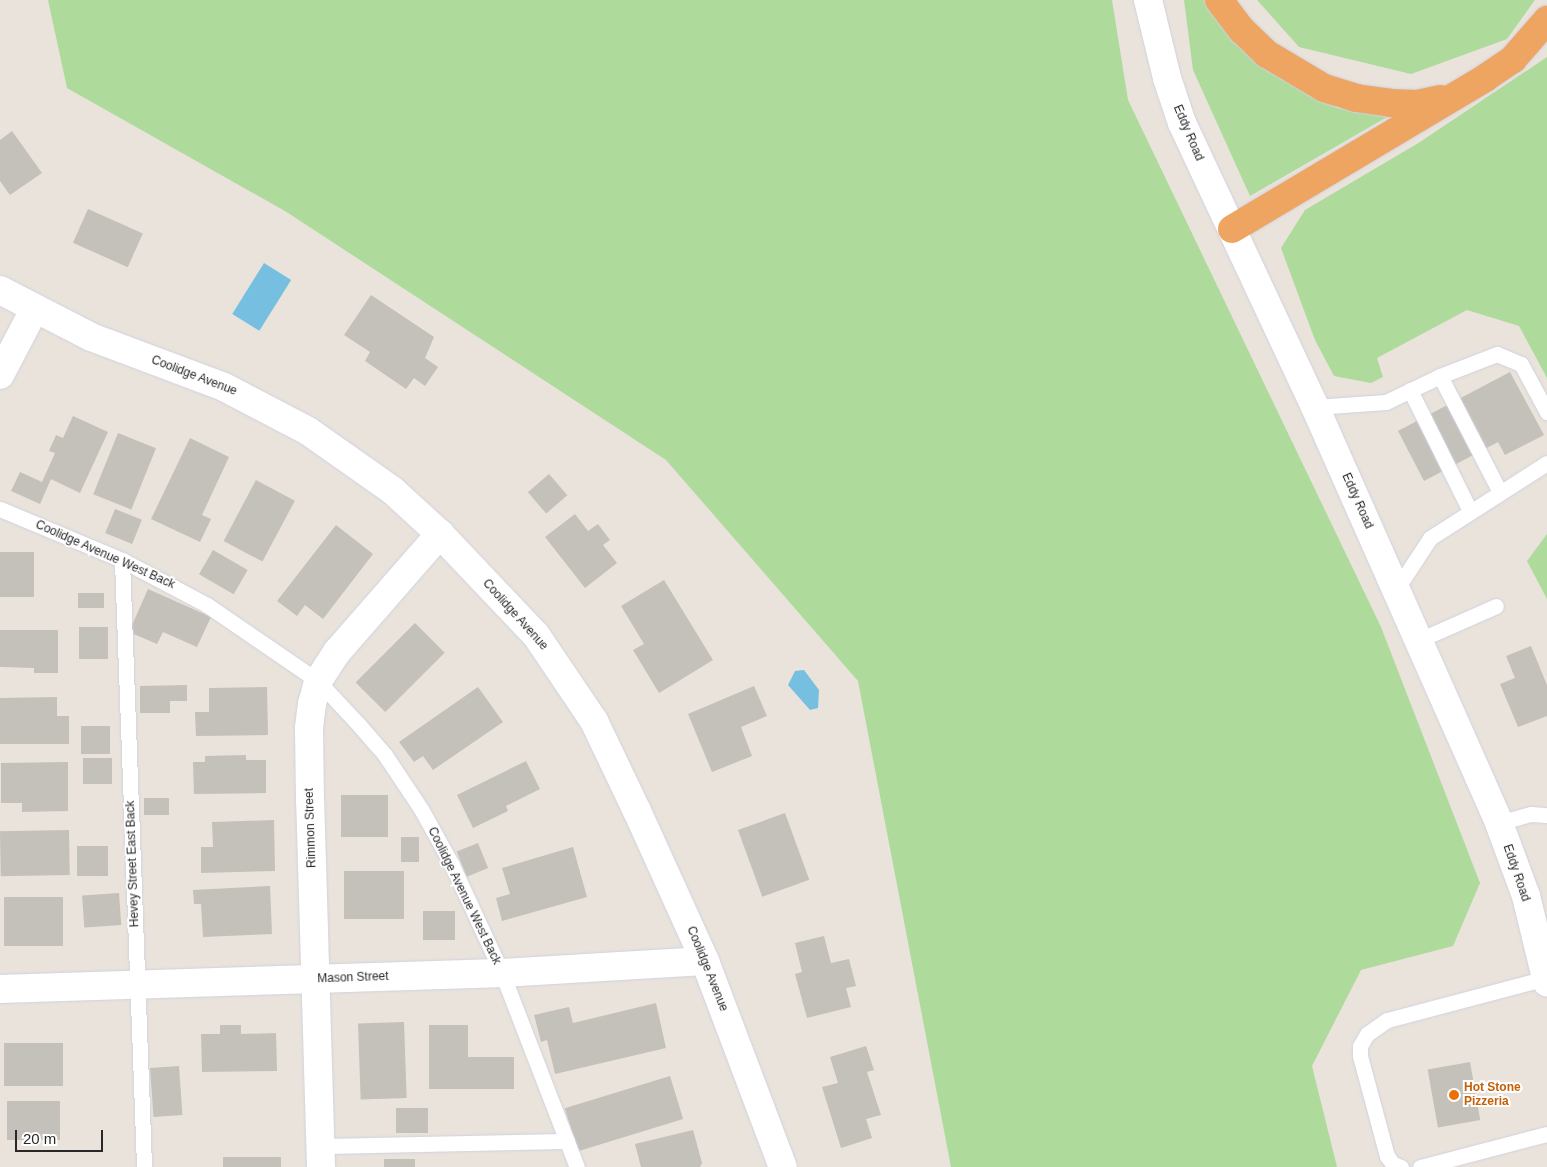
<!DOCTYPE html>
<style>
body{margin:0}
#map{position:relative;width:1547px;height:1167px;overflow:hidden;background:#e9e3db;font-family:Helvetica,sans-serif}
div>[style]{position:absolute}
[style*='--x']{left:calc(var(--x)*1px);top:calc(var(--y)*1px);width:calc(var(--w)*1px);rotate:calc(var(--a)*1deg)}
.green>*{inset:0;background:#aeda9c}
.water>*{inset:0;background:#77bfe1;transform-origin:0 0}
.building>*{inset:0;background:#c4c0ba;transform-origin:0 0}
.roads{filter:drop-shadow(0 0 1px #d0d2df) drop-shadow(0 0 1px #d0d2df)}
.lane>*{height:15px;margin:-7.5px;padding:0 7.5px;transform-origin:7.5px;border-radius:7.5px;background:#fff}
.street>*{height:28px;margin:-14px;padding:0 14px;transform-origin:14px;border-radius:14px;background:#fff}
.secondary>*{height:28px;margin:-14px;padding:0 14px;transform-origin:14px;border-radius:14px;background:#fff}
.highway>*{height:28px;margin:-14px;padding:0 14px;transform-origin:14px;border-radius:14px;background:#eda561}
.dots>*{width:14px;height:14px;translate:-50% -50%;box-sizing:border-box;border:2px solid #fff;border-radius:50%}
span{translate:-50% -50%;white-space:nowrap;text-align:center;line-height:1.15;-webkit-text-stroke:4px #fff;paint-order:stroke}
.street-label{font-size:12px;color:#282828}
.food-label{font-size:12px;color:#c56008;font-weight:700}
.left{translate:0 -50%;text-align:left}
.scale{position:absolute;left:15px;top:1130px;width:88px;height:22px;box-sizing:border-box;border:2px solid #282828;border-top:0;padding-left:6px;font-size:15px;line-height:18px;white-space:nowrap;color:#282828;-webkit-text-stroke:4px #fff;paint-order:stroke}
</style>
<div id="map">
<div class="green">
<div style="clip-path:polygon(48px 0,1112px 0,1128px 100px,1381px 627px,1480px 883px,1453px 946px,1361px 970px,1312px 1066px,1337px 1167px,951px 1167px,858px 681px,666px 460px,285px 211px,67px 88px)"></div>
<div style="clip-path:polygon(1184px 0,1207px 0,1256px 60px,1337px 108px,1394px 113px,1250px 196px,1193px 70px)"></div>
<div style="clip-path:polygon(1257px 0,1535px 0,1507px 39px,1411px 74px,1299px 47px)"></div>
<div style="clip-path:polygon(1547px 57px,1547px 378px,1519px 326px,1467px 310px,1377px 358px,1383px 377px,1371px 383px,1334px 376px,1315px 340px,1281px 248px,1305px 210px,1420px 142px)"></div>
<div style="clip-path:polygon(1547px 534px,1547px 599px,1527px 561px)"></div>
</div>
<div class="water">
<div style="left:264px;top:263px;width:32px;height:60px;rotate:32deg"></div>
<div style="clip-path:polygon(804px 670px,819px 690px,818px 708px,810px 710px,788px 685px,795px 671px)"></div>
</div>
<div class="building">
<div style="clip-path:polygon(12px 131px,42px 173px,10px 195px,0 181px,0 140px)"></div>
<div style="left:88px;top:209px;width:60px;height:37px;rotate:24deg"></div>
<div style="clip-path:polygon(371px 295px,434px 337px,425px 358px,438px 367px,425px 386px,414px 378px,406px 389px,365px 361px,370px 352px,344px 335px)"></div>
<div style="clip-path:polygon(1510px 372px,1544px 435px,1505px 455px,1498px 442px,1424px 481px,1398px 431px)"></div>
<div style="clip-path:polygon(73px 416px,108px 432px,80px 493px,51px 479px,40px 504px,11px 491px,20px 472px,42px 482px,55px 453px,49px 451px,56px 435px,63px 438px)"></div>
<div style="left:118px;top:433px;width:41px;height:66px;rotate:22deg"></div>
<div style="clip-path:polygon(190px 438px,229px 457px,202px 515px,211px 519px,200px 542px,151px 519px)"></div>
<div style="left:549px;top:474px;width:28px;height:28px;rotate:49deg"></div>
<div style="left:256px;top:480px;width:44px;height:69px;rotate:28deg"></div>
<div style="left:115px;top:509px;width:29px;height:26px;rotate:22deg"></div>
<div style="clip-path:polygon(575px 514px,588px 531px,598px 524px,610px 540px,603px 545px,617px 563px,585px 588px,545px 537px)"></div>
<div style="clip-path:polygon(336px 525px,373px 554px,323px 619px,305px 605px,297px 616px,277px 601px)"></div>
<div style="left:213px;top:550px;width:40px;height:28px;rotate:30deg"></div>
<div style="left:0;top:552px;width:34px;height:45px"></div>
<div style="clip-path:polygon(664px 580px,713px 660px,659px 693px,633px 650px,644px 644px,621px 606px)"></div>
<div style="clip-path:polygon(148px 589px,211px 617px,197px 647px,163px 632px,157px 644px,129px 632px)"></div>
<div style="left:78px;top:593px;width:26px;height:15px"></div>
<div style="left:415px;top:623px;width:42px;height:84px;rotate:45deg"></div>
<div style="left:79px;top:627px;width:29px;height:32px"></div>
<div style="clip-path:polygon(0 630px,58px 630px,58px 673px,34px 673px,34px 668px,0 667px)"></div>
<div style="clip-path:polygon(1531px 646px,1547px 685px,1547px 716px,1518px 727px,1500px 684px,1515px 678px,1506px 656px)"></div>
<div style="clip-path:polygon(187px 685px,187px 701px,170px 701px,170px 713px,140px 713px,140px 686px)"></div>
<div style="clip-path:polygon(754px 686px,767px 716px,741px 727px,752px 756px,712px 772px,688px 714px)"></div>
<div style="clip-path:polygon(267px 687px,268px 735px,196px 736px,195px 712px,209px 712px,209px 688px)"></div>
<div style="clip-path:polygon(478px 687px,503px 722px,433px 770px,423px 756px,414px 762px,399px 742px)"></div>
<div style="clip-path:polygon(57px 697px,57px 716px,69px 716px,69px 744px,0 744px,0 698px)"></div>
<div style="left:81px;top:726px;width:29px;height:28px"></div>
<div style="clip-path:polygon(246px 755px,246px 760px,266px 760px,266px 793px,194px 794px,193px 762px,205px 762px,205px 756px)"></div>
<div style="left:83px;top:758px;width:29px;height:26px"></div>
<div style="clip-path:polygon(526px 761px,540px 789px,506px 806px,508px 811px,473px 828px,457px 795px)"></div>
<div style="clip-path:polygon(68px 762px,68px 811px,22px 812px,22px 803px,1px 803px,1px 763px)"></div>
<div style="left:341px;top:795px;width:47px;height:42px"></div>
<div style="left:144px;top:798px;width:25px;height:17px"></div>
<div style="left:785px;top:813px;width:71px;height:50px;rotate:70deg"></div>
<div style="clip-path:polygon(274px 820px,275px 871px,201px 873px,201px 847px,213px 847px,212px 822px)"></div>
<div style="left:69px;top:830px;width:45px;height:69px;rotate:89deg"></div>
<div style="left:401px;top:837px;width:18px;height:25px"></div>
<div style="left:478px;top:843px;width:27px;height:23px;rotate:68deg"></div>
<div style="left:77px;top:846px;width:31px;height:30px"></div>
<div style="clip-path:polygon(573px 847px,587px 897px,502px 921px,496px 898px,510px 894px,502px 868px)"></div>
<div style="left:344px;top:871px;width:60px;height:48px"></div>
<div style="clip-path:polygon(270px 886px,272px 934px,203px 937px,201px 904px,194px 904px,193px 890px)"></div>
<div style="left:119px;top:893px;width:32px;height:37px;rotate:86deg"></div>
<div style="left:4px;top:897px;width:59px;height:49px"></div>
<div style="left:423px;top:911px;width:32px;height:29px"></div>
<div style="clip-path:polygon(824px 936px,831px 963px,849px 959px,856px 986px,846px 988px,851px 1007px,807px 1018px,795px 974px,802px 972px,795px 943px)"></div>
<div style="clip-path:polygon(656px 1003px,666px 1048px,555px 1074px,547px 1040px,541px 1042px,534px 1015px,569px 1007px,573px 1023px)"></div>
<div style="left:404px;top:1022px;width:76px;height:46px;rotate:88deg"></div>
<div style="clip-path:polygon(220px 1025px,241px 1025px,241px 1034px,276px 1033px,277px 1071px,202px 1072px,201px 1034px,220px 1034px)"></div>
<div style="clip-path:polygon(429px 1025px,468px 1025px,468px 1057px,514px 1057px,514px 1089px,429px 1089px)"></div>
<div style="left:4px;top:1043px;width:59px;height:43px"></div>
<div style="clip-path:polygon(866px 1046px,874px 1070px,867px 1072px,881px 1115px,866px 1119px,872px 1138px,841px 1148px,822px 1087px,838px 1083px,830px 1057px)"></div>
<div style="left:1470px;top:1062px;width:59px;height:43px;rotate:80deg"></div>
<div style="left:179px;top:1066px;width:49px;height:29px;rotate:86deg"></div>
<div style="left:670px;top:1076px;width:45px;height:110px;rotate:73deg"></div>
<div style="left:7px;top:1101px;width:53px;height:39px"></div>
<div style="left:396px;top:1108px;width:32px;height:25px"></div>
<div style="clip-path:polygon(693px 1130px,702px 1163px,700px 1167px,641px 1167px,635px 1144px)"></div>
<div style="left:223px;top:1157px;width:58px;height:10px"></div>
<div style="left:384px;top:1159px;width:31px;height:8px"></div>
</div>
<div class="roads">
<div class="lane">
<div style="--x:1440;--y:376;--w:131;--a:62.7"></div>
<div style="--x:1410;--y:390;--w:135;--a:63.6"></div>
<div style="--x:1315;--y:407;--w:71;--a:-4"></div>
<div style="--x:1386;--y:402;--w:60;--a:-25.7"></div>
<div style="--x:1440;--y:376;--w:61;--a:-21.1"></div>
<div style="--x:1497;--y:354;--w:26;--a:23"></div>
<div style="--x:1521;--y:364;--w:55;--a:61.6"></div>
<div style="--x:0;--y:509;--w:132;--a:22.7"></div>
<div style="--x:122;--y:560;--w:96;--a:27.9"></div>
<div style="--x:207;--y:605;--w:135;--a:34.4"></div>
<div style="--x:318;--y:681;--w:60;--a:47"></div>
<div style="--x:359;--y:725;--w:40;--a:49"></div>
<div style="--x:385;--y:755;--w:65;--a:56.3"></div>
<div style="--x:421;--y:809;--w:64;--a:61"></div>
<div style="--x:452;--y:865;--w:119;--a:65.2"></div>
<div style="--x:502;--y:973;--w:208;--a:68.9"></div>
<div style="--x:122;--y:560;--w:607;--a:87.92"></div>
<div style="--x:1396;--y:590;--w:62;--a:-56.8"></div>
<div style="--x:1430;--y:538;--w:139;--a:-32.7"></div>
<div style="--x:1419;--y:640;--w:84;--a:-23.8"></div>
<div style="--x:1499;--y:823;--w:33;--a:-16"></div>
<div style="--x:1531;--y:814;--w:16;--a:4"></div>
<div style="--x:321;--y:1146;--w:246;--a:-1.2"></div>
<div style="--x:1401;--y:1167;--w:9;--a:-159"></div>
<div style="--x:1393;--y:1164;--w:10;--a:-127"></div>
<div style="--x:1387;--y:1156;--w:104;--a:-105.1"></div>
<div style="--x:1360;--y:1056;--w:10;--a:-90"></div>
<div style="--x:1360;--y:1046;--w:14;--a:-60"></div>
<div style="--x:1367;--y:1034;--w:24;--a:-35"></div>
<div style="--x:1387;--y:1020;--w:164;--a:-14.8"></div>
<div style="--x:1420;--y:1167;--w:131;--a:-14.6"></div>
</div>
<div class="street">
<div style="--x:0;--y:375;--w:73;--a:-62.4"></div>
<div style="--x:0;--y:989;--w:502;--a:-1.83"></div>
<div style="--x:502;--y:973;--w:203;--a:-3.4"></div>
<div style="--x:321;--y:1167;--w:366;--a:-91.7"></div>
<div style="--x:310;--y:801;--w:73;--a:-90.8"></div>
<div style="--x:309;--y:728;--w:24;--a:-83"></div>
<div style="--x:312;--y:704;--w:24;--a:-75"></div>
<div style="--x:318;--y:681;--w:35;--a:-57"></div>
<div style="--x:337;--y:652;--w:157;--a:-48.9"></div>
</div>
<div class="secondary">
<div style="--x:1148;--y:0;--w:80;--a:76.3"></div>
<div style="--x:1167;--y:78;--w:47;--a:71.6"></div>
<div style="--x:1182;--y:123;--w:314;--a:64.9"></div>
<div style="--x:1315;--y:407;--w:455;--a:66.1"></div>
<div style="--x:1499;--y:823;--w:78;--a:69.7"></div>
<div style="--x:1526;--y:896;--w:89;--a:76.3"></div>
<div style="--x:0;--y:290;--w:102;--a:27.3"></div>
<div style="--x:91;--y:337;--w:142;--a:20.6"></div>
<div style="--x:224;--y:387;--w:95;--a:27.6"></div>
<div style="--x:308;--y:431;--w:103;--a:35.1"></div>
<div style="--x:392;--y:490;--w:65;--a:42.5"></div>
<div style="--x:440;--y:534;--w:139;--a:46.5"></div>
<div style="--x:536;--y:635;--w:104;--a:56"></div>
<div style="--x:594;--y:721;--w:100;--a:64.5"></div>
<div style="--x:637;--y:811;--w:165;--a:65.6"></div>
<div style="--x:705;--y:961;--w:220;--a:69.3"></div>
</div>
<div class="highway">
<div style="--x:1219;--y:0;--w:38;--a:53"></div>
<div style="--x:1242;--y:30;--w:35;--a:44"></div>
<div style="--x:1267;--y:54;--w:66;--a:30.8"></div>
<div style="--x:1324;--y:88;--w:34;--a:17"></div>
<div style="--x:1356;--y:98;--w:34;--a:8"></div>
<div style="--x:1390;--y:103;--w:27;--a:2"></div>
<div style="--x:1417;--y:104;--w:24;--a:-12"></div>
<div style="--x:1232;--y:229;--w:295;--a:-30.8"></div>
<div style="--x:1485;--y:78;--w:34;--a:-34"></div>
<div style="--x:1513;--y:59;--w:52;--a:-48.9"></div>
</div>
</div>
<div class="dots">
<div style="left:1454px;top:1095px;background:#e8710a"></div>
</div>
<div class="street-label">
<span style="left:1188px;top:133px;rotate:67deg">Eddy Road</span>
<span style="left:194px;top:376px;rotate:21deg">Coolidge Avenue</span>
<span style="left:1357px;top:501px;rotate:66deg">Eddy Road</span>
<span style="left:105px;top:555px;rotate:24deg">Coolidge Avenue West Back</span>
<span style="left:515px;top:615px;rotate:48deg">Coolidge Avenue</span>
<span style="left:311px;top:828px;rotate:-92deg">Rimmon Street</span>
<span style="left:133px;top:864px;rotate:-92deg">Hevey Street East Back</span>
<span style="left:1516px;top:873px;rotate:71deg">Eddy Road</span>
<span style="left:464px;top:896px;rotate:64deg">Coolidge Avenue West Back</span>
<span style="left:707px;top:969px;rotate:68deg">Coolidge Avenue</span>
<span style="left:353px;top:978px;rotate:-2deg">Mason Street</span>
</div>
<div class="food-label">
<span class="left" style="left:1464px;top:1095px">Hot Stone<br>Pizzeria</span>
</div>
<div class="scale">20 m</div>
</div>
